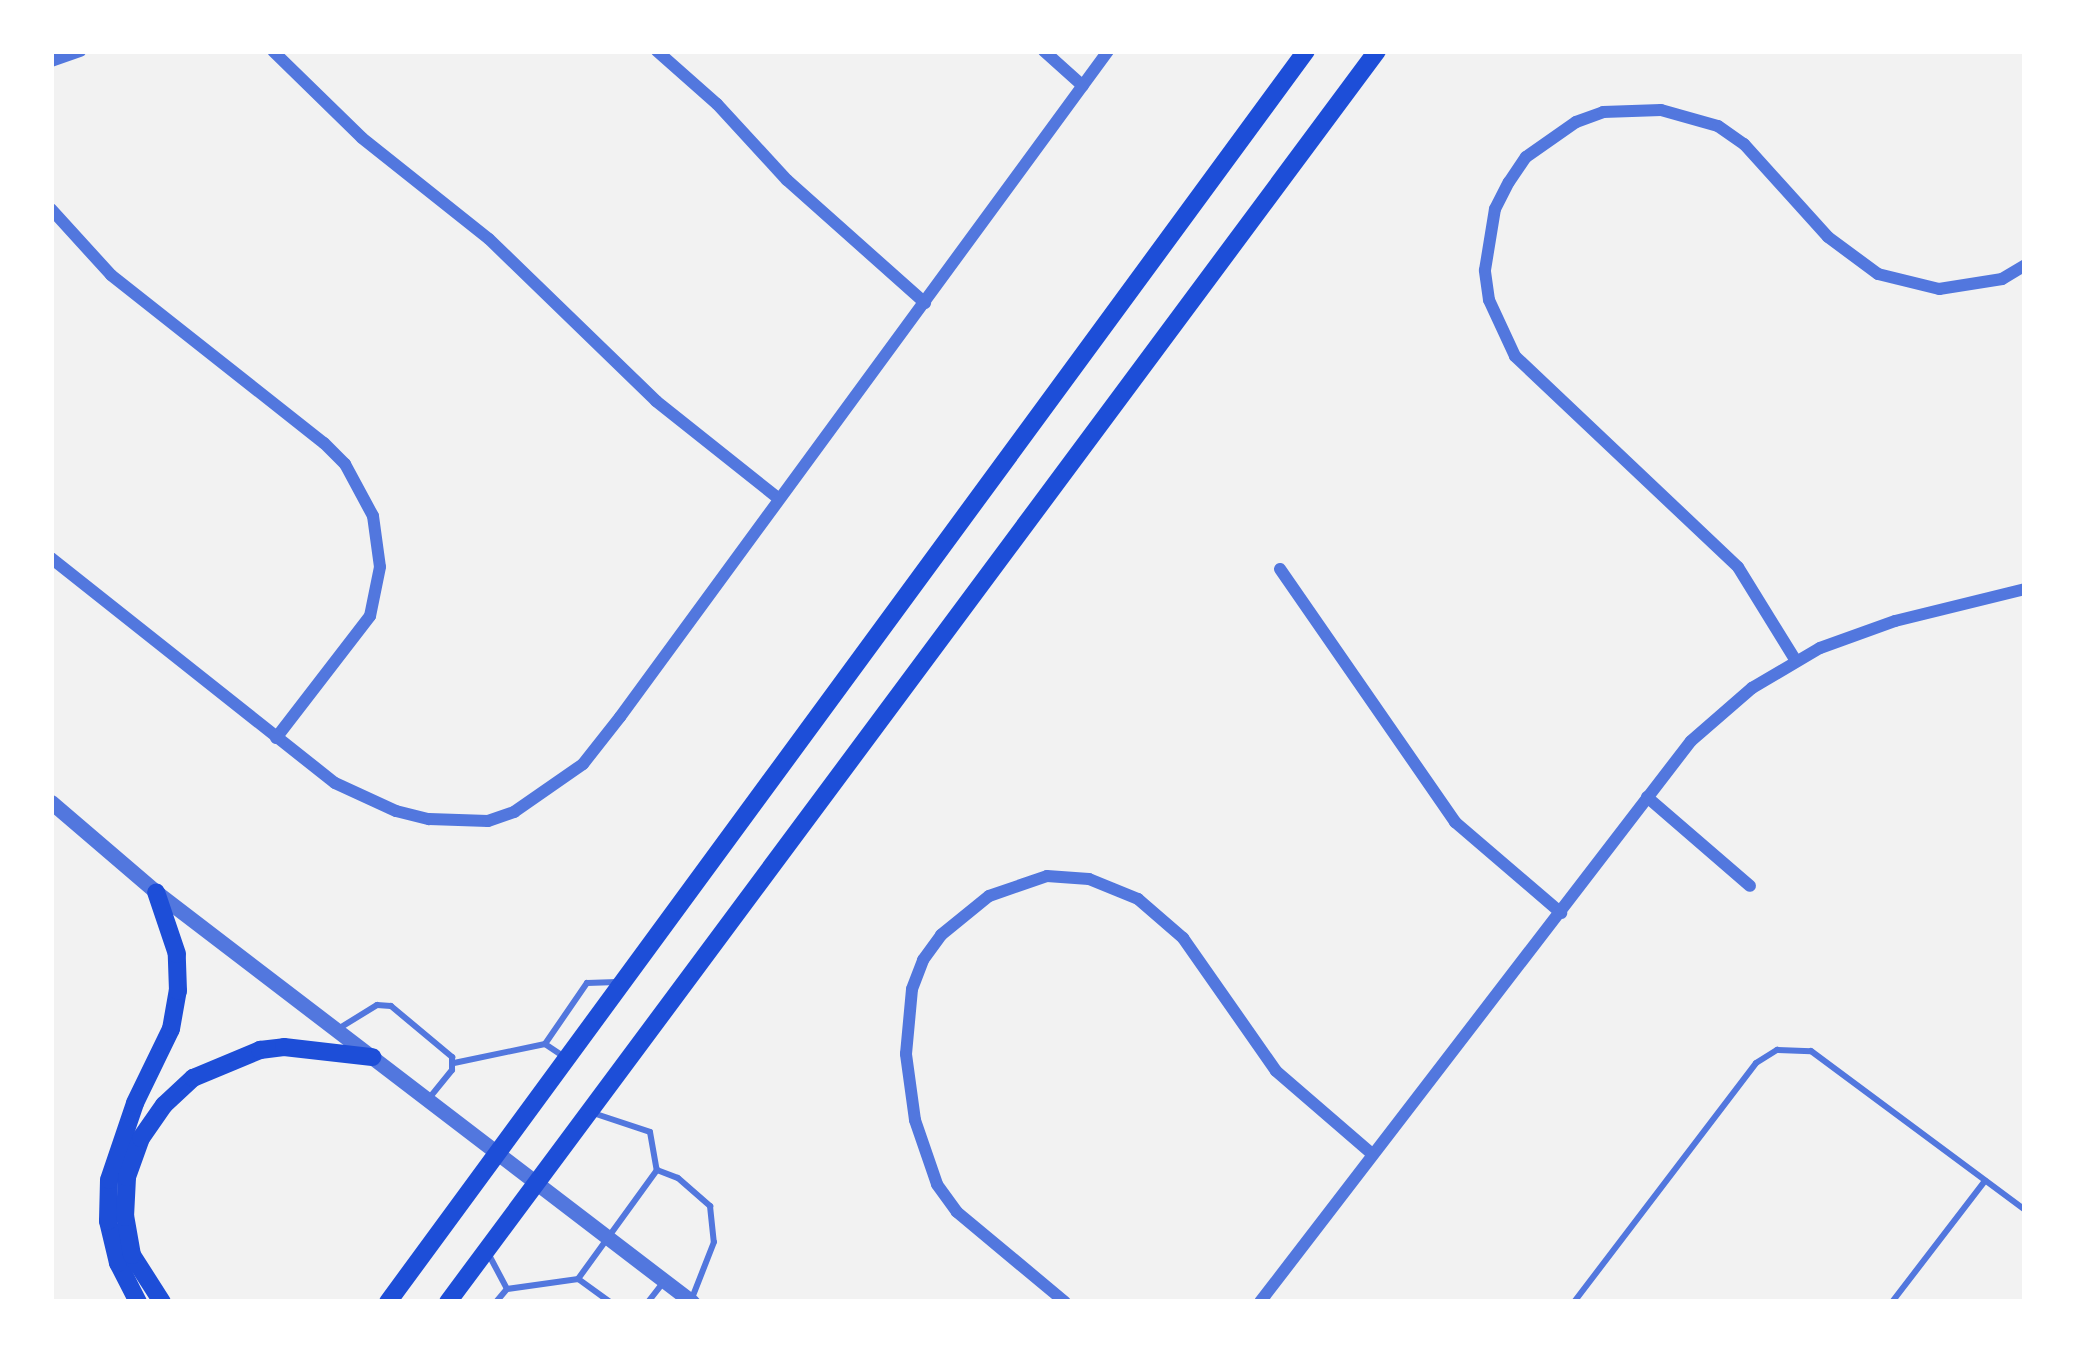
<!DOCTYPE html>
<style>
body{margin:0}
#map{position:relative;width:2076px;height:1353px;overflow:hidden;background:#f2f2f2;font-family:Ubuntu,sans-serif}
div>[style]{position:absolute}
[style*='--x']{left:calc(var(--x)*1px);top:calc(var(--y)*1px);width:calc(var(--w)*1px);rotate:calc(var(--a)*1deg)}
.service>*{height:6px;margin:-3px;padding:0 3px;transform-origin:3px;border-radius:3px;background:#5277de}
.minor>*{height:12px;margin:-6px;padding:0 6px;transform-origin:6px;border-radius:6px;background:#5277de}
.tertiary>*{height:15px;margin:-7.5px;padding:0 7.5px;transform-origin:7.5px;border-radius:7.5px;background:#5277de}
.primary>*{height:18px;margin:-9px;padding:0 9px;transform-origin:9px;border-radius:9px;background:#1d4ed8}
span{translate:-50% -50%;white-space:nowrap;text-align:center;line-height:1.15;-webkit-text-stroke:9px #fff;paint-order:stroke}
.frame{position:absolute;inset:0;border:54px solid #fff;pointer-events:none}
</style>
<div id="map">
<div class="service">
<div style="--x:338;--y:1029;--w:46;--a:-31.6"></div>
<div style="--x:377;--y:1005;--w:14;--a:4"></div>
<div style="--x:391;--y:1006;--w:80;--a:39.9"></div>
<div style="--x:452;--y:1057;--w:13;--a:90"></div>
<div style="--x:452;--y:1070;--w:35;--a:129"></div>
<div style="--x:545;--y:1044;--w:74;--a:-55.5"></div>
<div style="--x:587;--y:983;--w:30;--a:-2"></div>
<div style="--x:454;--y:1063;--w:93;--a:-11.8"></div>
<div style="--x:545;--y:1044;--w:23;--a:34"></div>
<div style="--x:593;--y:1113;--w:60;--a:18.4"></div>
<div style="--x:650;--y:1132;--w:39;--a:80"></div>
<div style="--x:489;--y:1255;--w:38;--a:62"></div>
<div style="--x:496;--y:1302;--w:17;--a:-50"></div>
<div style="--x:507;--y:1289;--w:72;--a:-8"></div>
<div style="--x:610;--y:1302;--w:39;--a:-144"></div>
<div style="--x:578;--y:1279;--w:135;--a:-54.1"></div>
<div style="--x:657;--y:1170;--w:22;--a:21"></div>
<div style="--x:678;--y:1178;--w:43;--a:41.2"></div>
<div style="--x:710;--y:1206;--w:36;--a:84"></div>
<div style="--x:714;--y:1242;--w:60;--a:111.4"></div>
<div style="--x:648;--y:1302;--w:23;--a:-52"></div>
<div style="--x:1574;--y:1302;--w:300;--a:-52.7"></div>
<div style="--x:1756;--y:1063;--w:25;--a:-32"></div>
<div style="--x:1777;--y:1050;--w:34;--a:2"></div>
<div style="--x:1811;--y:1051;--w:267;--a:36.6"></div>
<div style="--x:1892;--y:1302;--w:153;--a:-52.5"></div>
</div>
<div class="minor">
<div style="--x:273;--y:51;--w:124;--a:44.3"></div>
<div style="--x:362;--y:138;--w:162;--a:38.5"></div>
<div style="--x:489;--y:239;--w:233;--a:44.1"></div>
<div style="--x:656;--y:401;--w:157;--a:38.5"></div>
<div style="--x:657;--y:51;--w:80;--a:41.5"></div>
<div style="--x:717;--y:104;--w:103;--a:47.4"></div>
<div style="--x:787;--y:180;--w:185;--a:41.7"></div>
<div style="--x:1044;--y:51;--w:52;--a:41.9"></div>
<div style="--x:51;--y:61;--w:31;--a:-19"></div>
<div style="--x:51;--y:209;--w:89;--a:47.7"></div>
<div style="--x:111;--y:275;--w:271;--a:38.3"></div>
<div style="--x:324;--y:443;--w:30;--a:45"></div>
<div style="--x:345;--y:464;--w:59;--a:61.7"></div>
<div style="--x:373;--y:516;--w:51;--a:82.2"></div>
<div style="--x:380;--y:567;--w:50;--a:101.5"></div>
<div style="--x:370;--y:616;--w:154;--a:127.6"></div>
<div style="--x:51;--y:558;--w:362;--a:38.4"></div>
<div style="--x:335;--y:783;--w:67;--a:24.7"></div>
<div style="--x:396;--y:811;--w:34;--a:14"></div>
<div style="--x:429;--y:819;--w:59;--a:1.9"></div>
<div style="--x:488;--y:821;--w:28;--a:-19"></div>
<div style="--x:514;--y:812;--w:84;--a:-34.8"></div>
<div style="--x:583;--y:764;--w:60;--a:-51.8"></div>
<div style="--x:620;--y:717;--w:826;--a:-53.77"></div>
<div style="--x:1280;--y:569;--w:308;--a:55.3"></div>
<div style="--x:1455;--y:822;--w:140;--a:40.6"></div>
<div style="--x:1796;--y:661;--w:110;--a:-121.7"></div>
<div style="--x:1738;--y:567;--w:307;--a:-136.6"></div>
<div style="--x:1515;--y:356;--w:62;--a:-114.9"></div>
<div style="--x:1489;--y:300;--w:30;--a:-98"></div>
<div style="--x:1485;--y:270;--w:62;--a:-80.7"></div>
<div style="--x:1495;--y:209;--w:30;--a:-63"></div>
<div style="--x:1509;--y:182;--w:30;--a:-56"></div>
<div style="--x:1526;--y:157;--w:61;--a:-35"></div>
<div style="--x:1576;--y:122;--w:29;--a:-20"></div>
<div style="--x:1603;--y:112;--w:58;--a:-2"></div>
<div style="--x:1661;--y:110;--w:59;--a:15.7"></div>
<div style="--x:1718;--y:126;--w:32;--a:35"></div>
<div style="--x:1744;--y:144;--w:125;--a:47.9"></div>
<div style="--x:1828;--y:237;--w:62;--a:36.5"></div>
<div style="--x:1878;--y:274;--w:63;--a:13.8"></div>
<div style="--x:1939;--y:289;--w:64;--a:-9"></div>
<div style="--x:2002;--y:279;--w:27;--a:-31"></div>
<div style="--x:1647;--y:797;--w:136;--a:40.8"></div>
<div style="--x:1065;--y:1302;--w:141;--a:-140.2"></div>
<div style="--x:957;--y:1212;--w:34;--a:-126"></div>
<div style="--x:937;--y:1184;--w:68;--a:-109"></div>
<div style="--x:915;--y:1120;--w:67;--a:-97.8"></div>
<div style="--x:906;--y:1054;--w:65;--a:-84.7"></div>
<div style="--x:912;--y:989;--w:31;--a:-69"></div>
<div style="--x:923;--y:960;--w:31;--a:-54"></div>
<div style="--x:941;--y:935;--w:62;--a:-39.1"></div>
<div style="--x:989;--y:896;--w:61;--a:-19"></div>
<div style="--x:1047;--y:876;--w:42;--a:4.1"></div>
<div style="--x:1089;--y:879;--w:53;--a:22.2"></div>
<div style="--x:1138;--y:899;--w:60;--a:40.9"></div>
<div style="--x:1183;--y:938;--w:162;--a:55"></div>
<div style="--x:1276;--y:1071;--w:127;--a:40.8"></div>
<div style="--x:1260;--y:1302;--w:707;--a:-52.47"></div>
<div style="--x:1691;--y:741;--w:81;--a:-41"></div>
<div style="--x:1752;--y:688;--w:79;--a:-30.5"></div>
<div style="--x:1820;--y:648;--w:80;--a:-19.8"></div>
<div style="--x:1895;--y:621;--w:134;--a:-13.8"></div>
</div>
<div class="tertiary">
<div style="--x:51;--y:802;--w:138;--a:40.6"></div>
<div style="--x:156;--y:892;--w:675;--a:37.41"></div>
</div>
<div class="primary">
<div style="--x:138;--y:1302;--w:44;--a:-117.1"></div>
<div style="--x:118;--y:1263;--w:43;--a:-103.4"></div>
<div style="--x:108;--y:1221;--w:41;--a:-88.6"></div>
<div style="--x:109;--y:1180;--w:81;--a:-71.3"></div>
<div style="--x:135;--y:1103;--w:82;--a:-64.1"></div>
<div style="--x:171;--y:1029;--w:39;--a:-80"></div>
<div style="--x:178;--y:991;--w:37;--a:-92"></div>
<div style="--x:177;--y:954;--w:65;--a:-108.7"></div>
<div style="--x:162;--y:1302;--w:56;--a:-122.6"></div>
<div style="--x:132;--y:1255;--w:39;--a:-100"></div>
<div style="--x:125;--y:1217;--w:40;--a:-87.1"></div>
<div style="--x:127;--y:1177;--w:41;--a:-70.3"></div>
<div style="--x:141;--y:1138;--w:40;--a:-55.1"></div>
<div style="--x:164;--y:1105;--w:40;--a:-43"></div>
<div style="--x:193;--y:1078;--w:73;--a:-22.7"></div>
<div style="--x:260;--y:1050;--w:24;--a:-7"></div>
<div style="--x:284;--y:1047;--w:89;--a:6.5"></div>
<div style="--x:388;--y:1302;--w:1552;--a:-53.73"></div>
<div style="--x:448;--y:1302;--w:1558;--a:-53.4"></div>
</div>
<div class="frame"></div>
</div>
